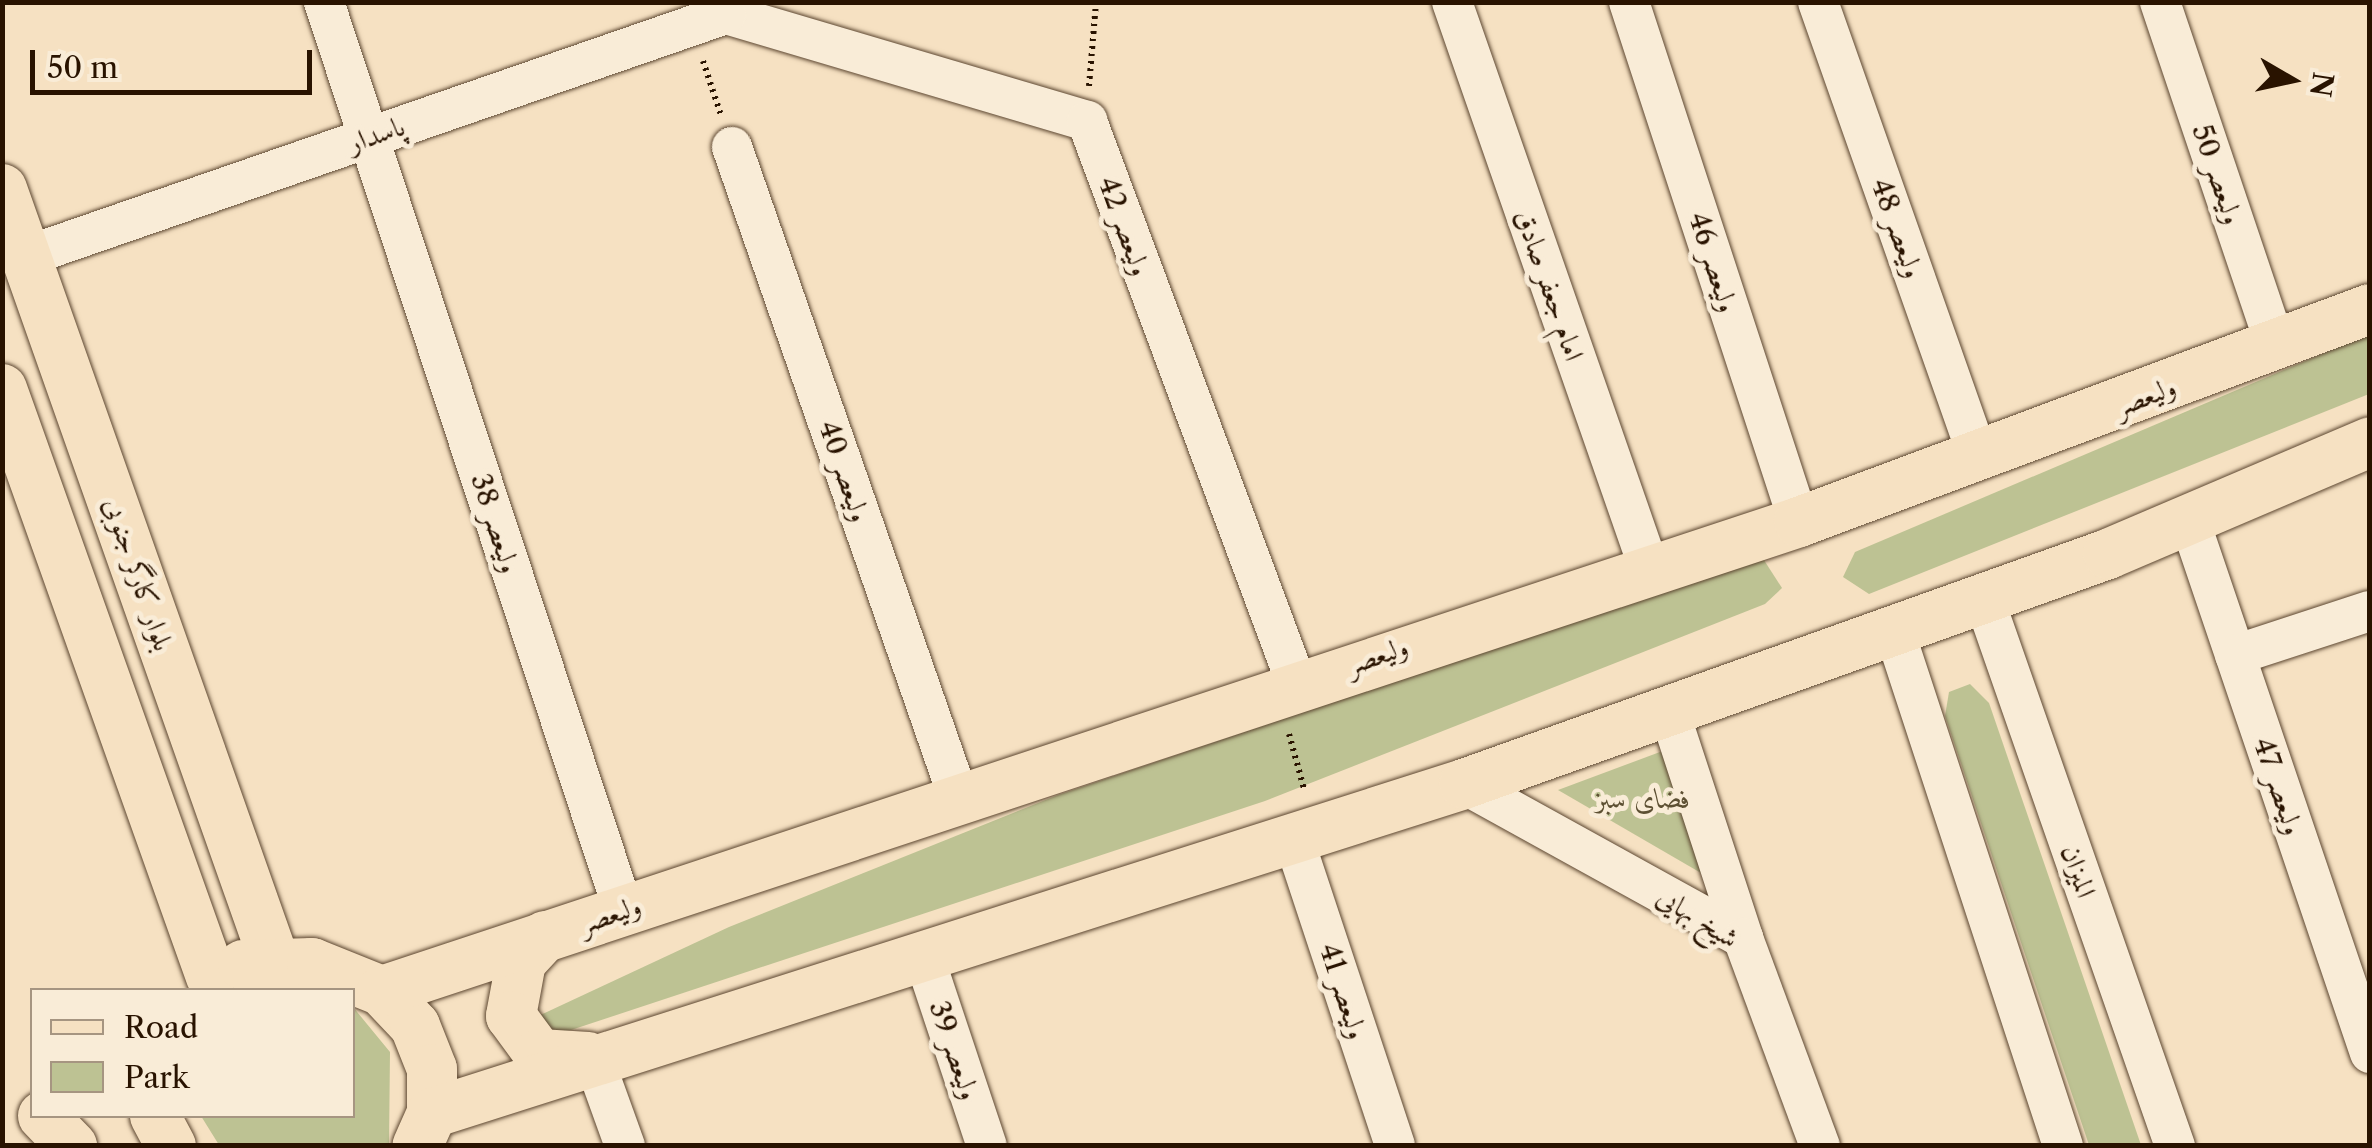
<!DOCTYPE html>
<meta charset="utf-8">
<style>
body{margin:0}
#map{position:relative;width:2372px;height:1148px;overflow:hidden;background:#f6e1c2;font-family:"Libre Caslon Text",Amiri,serif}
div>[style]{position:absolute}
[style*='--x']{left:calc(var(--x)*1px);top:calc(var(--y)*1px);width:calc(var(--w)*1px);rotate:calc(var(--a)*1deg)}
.green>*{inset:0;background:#bdc293}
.path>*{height:6px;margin-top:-3px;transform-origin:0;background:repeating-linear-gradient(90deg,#291300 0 2.5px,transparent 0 7.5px)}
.roads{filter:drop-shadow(0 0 2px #5c4630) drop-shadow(0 0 2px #5c4630)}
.minor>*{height:40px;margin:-20px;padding:0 20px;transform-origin:20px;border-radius:20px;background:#f9ecd7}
.major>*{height:50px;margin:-25px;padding:0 25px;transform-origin:25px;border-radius:25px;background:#f6e1c2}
span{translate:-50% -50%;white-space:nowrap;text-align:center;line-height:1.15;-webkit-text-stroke:10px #f9ecd7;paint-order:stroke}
.street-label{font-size:28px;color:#291300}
.park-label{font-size:28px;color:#5d5033;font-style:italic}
.frame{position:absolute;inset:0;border:5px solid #291300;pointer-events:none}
.legend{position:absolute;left:30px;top:988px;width:325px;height:130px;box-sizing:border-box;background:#f9ecd7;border:2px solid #a69581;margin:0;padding:12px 18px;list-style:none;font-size:30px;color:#291300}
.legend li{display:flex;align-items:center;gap:20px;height:50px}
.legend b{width:50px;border:2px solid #a69581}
.north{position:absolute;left:2242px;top:30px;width:100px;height:100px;-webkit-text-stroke:8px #f9ecd7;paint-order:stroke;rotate:99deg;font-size:28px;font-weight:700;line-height:40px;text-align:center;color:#291300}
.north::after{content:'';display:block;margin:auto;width:35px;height:45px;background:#291300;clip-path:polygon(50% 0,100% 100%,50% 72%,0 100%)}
.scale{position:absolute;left:30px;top:50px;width:282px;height:45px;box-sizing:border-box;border:5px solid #291300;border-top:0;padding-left:12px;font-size:30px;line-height:35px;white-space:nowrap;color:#291300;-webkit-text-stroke:8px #f9ecd7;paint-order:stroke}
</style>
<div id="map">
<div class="green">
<div style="clip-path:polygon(2369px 334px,2369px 394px,1869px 594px,1843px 577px,1855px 552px)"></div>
<div style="clip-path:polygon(1762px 557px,1782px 588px,1765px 604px,1265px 801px,565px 1032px,537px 1030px,534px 1018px,729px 927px,1058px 795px)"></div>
<div style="clip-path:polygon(1970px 684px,1989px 703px,2141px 1145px,2089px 1145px,1945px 716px,1949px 692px)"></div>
<div style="clip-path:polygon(1668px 749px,1701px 873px,1558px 790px)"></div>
<div style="clip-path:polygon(353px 1007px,390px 1052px,389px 1145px,219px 1145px,201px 1116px,352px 1116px)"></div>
</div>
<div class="path">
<div style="--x:703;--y:61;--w:57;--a:71.6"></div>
<div style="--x:1089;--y:86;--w:84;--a:-85.2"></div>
<div style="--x:1289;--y:734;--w:57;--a:74.7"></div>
</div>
<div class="roads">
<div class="minor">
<div style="--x:324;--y:2;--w:955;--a:71.75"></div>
<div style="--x:1452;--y:2;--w:599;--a:70.81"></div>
<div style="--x:1629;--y:2;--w:547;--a:71.9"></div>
<div style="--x:1818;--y:2;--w:479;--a:70.6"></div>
<div style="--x:2160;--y:2;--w:363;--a:71.4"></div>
<div style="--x:726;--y:14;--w:377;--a:16.5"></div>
<div style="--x:1087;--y:121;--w:599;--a:69.57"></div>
<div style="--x:732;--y:147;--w:687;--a:70.8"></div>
<div style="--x:27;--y:256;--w:740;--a:-19.1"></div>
<div style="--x:2189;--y:519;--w:564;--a:71.28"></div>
<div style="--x:1983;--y:596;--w:583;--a:70.76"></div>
<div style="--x:1893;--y:627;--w:546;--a:71.86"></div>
<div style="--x:2235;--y:655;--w:142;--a:-18.1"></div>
<div style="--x:1668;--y:708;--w:242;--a:71.9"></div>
<div style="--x:1464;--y:784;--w:319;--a:28.9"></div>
<div style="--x:1743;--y:938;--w:222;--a:69.7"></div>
<div style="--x:1293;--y:837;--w:325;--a:71.7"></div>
<div style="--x:923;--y:954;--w:202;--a:71.6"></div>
<div style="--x:593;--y:1057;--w:95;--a:70.2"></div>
</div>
<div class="major">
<div style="--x:2;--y:189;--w:818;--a:70.57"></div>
<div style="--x:2;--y:389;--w:624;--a:70.43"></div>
<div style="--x:545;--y:936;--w:35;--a:133"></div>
<div style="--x:521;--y:962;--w:55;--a:100.5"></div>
<div style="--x:511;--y:1016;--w:47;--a:53.6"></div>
<div style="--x:539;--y:1054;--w:49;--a:3.5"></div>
<div style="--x:243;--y:965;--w:69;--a:-1.7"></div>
<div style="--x:312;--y:963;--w:75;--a:21.8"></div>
<div style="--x:382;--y:991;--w:48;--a:46.7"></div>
<div style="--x:415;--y:1026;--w:46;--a:68.4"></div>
<div style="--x:432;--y:1069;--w:44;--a:90"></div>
<div style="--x:432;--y:1113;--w:36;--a:114"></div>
<div style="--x:382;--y:991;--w:1493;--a:-18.31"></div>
<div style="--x:1799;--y:522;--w:609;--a:-20.46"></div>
<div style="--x:432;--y:1113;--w:1083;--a:-17.68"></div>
<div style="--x:1464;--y:784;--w:684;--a:-19.65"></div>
<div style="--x:2108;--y:554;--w:285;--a:-23.1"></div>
<div style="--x:43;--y:1116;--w:42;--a:46"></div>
<div style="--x:155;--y:1116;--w:34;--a:62"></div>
</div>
</div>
<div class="street-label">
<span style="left:376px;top:134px;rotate:-19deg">پاسدار</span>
<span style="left:2218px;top:174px;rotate:71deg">ولیعصر 50</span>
<span style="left:1125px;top:226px;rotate:70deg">ولیعصر 42</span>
<span style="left:1898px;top:228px;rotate:70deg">ولیعصر 48</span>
<span style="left:1714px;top:262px;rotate:72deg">ولیعصر 46</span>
<span style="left:1550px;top:285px;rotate:71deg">امام جعفر صادق</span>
<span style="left:2145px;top:396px;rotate:-21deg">ولیعصر</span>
<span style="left:845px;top:471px;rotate:71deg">ولیعصر 40</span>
<span style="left:496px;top:523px;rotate:72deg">ولیعصر 38</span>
<span style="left:139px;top:574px;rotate:71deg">بلوار کارگر جنوبی</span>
<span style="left:1377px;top:655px;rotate:-19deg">ولیعصر</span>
<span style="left:2279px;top:786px;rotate:71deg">ولیعصر 47</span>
<span style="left:2079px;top:871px;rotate:71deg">المیزان</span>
<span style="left:610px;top:914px;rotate:-19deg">ولیعصر</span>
<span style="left:1698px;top:917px;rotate:32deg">شیخ بهایی</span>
<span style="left:1344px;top:991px;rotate:72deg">ولیعصر 41</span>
<span style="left:955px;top:1050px;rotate:71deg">ولیعصر 39</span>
</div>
<div class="park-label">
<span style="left:1643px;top:798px">فضای سبز</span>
</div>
<div class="frame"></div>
<ul class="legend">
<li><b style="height:12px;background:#f6e1c2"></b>Road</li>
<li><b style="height:28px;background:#bdc293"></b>Park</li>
</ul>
<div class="north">N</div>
<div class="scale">50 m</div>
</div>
